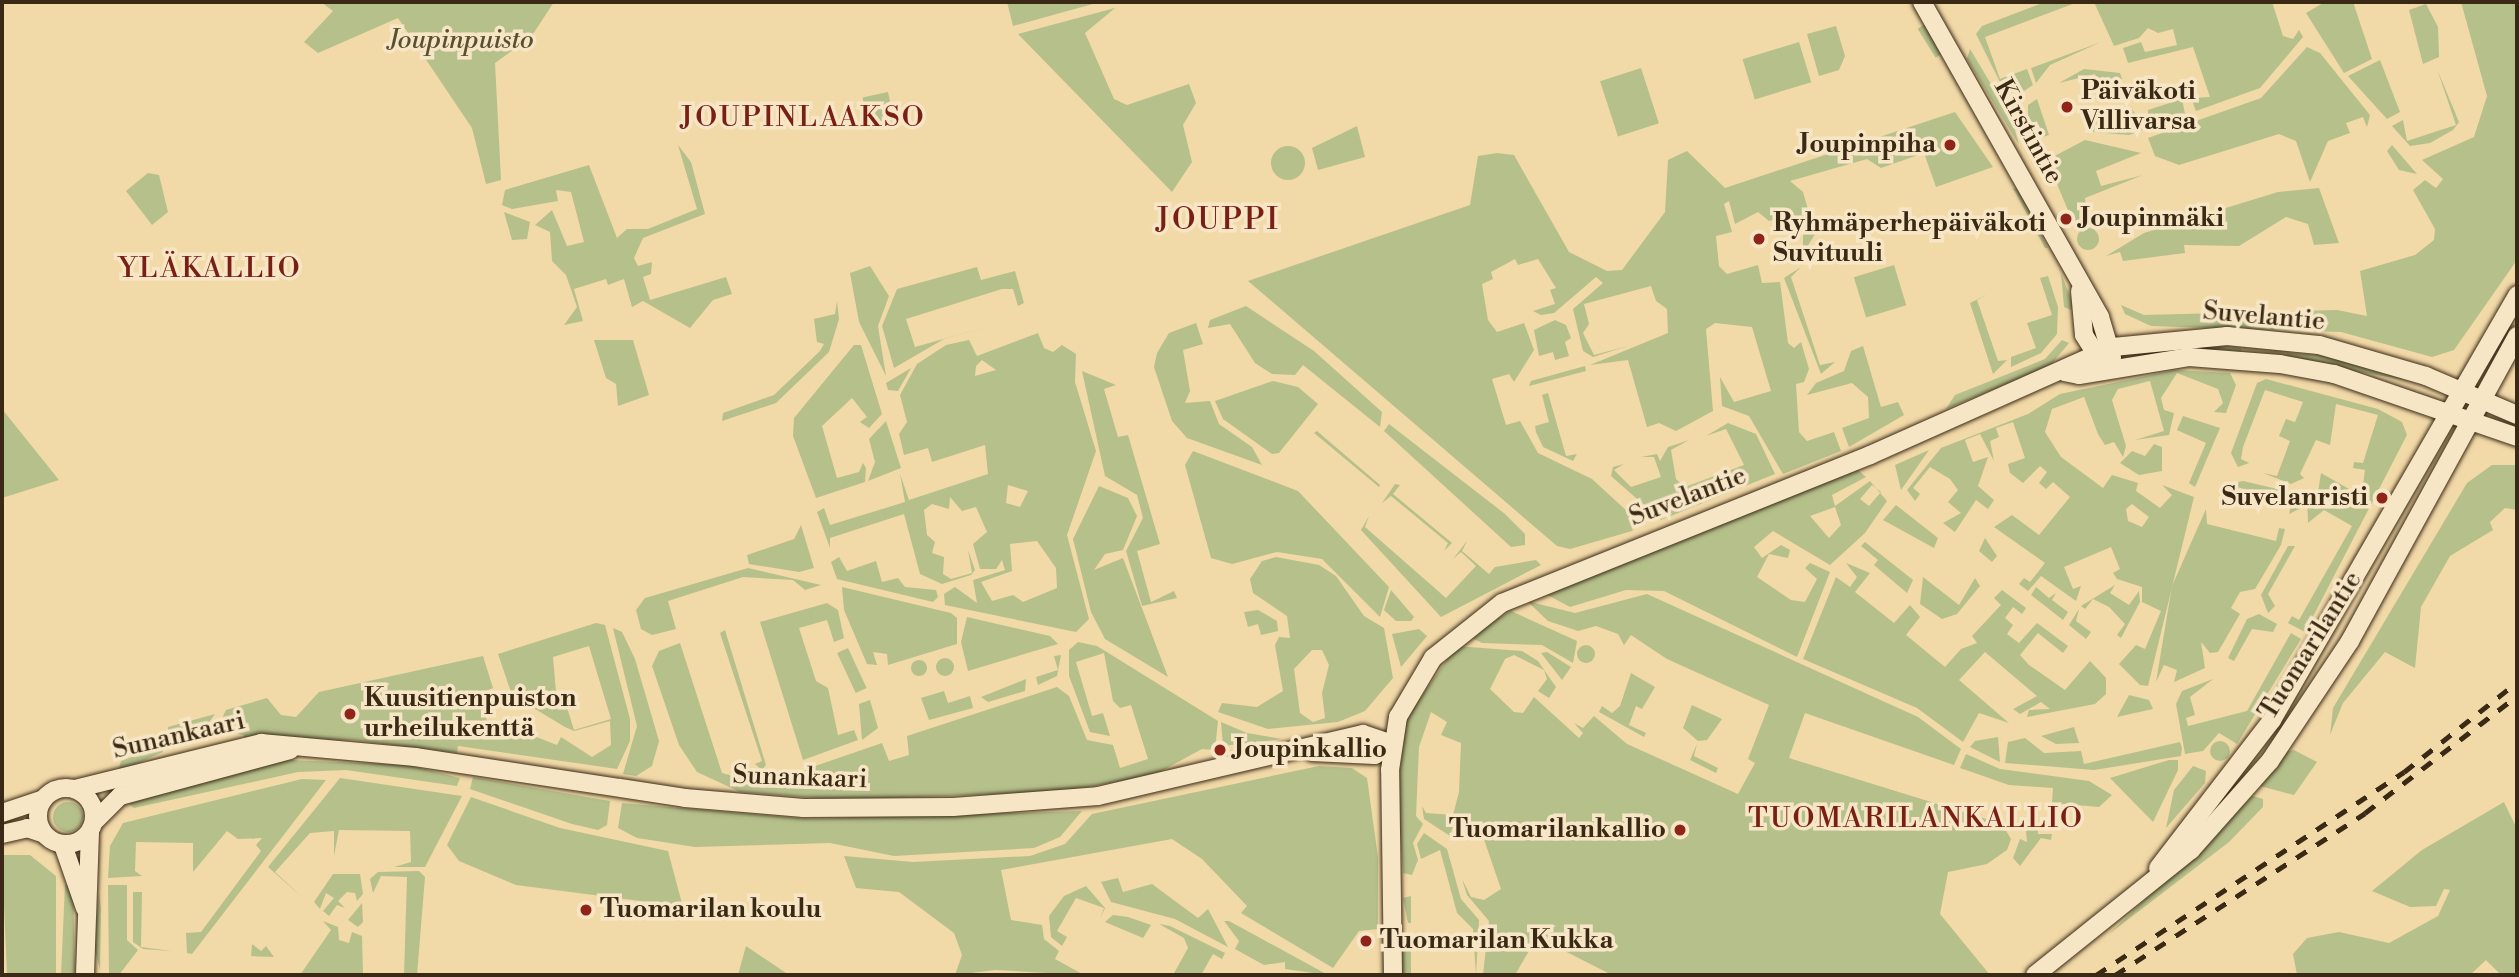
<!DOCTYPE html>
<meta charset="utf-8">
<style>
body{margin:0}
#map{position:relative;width:2519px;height:977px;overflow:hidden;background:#f2d9a8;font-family:"Libre Bodoni",serif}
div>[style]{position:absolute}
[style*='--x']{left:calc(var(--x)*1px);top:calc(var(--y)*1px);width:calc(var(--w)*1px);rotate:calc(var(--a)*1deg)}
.green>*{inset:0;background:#b6c08b;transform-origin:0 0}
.round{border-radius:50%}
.roads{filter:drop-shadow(0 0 2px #3a2a15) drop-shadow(0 0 2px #3a2a15)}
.secondary>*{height:18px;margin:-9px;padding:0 9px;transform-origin:9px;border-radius:9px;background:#f7e6c6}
.secondary>.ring{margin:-9px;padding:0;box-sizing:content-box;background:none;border:18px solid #f7e6c6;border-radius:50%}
.rail>*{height:5px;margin-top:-2.5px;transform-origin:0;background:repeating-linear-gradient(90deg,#3a2a15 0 12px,transparent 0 24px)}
.dots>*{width:19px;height:19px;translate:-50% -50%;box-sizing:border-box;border:4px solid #f7e6c6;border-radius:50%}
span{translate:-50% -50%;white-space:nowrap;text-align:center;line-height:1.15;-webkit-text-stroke:7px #f7e6c6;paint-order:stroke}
.park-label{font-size:26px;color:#595032;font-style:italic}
.poi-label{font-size:26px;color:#3a2a15;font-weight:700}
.left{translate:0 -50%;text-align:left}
.right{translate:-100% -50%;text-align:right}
.street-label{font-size:26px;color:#3a2a15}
.neighbourhood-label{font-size:28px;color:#7a1f14;letter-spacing:2px}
.quarter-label{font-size:30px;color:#7a1f14;letter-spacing:2px}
.frame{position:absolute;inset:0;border:4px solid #3a2a15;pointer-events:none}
</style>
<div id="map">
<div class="green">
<div style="clip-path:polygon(321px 2px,554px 2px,531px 37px,495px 63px,501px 180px,486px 184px,472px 128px,398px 18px,318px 53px,304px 42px,333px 11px)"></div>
<div style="clip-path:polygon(1007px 2px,1100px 2px,1013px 26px)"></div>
<div style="clip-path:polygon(2045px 2px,2078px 2px,1985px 37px,2000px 79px,2027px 69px,2033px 85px,2021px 93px,2018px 83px,2010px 85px,2008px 98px,1976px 34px,1982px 26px)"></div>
<div style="clip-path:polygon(2094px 2px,2272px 2px,2283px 36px,2293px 39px,2299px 30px,2303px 37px,2260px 88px,2196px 111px,2191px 98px,2210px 97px,2193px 47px,2128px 63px,2123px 48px,2141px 42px,2145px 52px,2177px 45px,2173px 29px,2158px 33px,2148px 28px,2139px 38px,2114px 46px)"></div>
<div style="clip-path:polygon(2325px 2px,2353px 2px,2372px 59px,2344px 73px,2306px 13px)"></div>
<div style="clip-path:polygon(2461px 2px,2517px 2px,2517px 260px,2454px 350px,2432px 357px,2341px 332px,2151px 326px,2125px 314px,2121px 305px,2144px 315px,2337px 310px,2367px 316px,2360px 271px,2415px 255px,2434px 240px,2435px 229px,2413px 190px,2425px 180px,2436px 188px,2443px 179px,2422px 160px,2474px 137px,2487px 96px)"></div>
<div style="clip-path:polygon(2426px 4px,2438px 27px,2439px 57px,2423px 64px,2409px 10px)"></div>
<div style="clip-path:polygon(1115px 8px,1085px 33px,1114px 99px,1127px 105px,1189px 84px,1196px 103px,1183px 125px,1192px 162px,1172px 192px,1018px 34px)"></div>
<div style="left:1927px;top:23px;width:34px;height:11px;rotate:58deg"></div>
<div style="clip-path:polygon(1836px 26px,1845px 56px,1839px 70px,1819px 76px,1807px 34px)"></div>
<div style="left:1799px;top:42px;width:42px;height:59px;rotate:73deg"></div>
<div style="clip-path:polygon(2101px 42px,2050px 65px,2036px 83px,2031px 68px)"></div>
<div style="clip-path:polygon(2307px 47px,2320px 53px,2370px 115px,2367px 127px,2363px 117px,2346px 123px,2350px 133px,2328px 141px,2310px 182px,2296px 141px,2279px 134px,2179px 165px,2155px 156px,2148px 138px,2261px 98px)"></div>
<div style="clip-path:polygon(1970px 49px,2012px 119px,2019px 145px,1967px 59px)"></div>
<div style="clip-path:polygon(2380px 60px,2400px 112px,2387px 119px,2348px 76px)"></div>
<div style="left:1641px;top:68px;width:58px;height:43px;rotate:72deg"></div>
<div style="clip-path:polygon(2084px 69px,2120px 73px,2122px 79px,2098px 83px,2095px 74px,2059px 83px)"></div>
<div style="clip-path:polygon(2437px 69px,2459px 122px,2453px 130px,2430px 143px,2410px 146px,2392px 126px,2403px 120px,2407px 141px,2456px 125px)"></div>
<div style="left:888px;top:92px;width:33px;height:26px;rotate:78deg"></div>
<div style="clip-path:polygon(2037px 99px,2049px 135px,2037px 139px,2028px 124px,2028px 105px)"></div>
<div style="clip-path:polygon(2182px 99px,2185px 114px,2149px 124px,2148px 110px)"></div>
<div style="clip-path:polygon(2132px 109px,2145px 129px,2129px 135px,2092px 132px,2082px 115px)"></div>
<div style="clip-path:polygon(1955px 112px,1993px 167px,1936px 187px,1924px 153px,1881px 168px,1867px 159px,1790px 181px,1803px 192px,1815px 234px,1801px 257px,1773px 263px,1803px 250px,1803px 231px,1789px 215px,1769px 221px,1758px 212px,1735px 224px,1729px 201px,1724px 204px,1732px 232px,1716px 236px,1719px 266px,1727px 274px,1758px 265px,1762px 283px,1780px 282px,1788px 343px,1794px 348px,1801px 342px,1809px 369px,1804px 382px,1796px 384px,1799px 432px,1807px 441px,1834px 432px,1841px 451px,1783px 474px,1749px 416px,1722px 406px,1720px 377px,1734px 402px,1771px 391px,1752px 327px,1715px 323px,1706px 329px,1713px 411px,1676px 431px,1659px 423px,1647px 427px,1628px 360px,1590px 365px,1668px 333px,1667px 309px,1656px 301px,1651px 286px,1584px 304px,1589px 324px,1583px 333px,1594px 355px,1628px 346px,1593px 357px,1583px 351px,1573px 309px,1603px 283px,1596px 277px,1554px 313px,1541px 315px,1533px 311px,1555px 304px,1550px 290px,1556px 288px,1538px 259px,1518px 265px,1515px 259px,1491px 272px,1493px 279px,1482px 284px,1488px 320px,1497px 332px,1524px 323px,1534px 350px,1514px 382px,1509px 374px,1492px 379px,1506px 425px,1520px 421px,1538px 453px,1592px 479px,1640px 523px,1632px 531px,1570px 549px,1557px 546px,1248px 281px,1470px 205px,1478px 156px,1497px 153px,1514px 155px,1569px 252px,1607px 271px,1622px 270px,1665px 212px,1668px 160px,1687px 151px,1725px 188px)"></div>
<div style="clip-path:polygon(1357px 126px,1365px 157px,1318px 170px,1312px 148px)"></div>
<div style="clip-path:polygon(2085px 140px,2141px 153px,2096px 171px,2101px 186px,2143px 175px,2085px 198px,2088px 222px,2075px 227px,2047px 160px)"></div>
<div style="clip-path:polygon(678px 145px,691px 162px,705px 214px,643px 238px,634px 258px,638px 266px,652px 262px,651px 274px,643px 277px,650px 300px,726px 277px,732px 294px,713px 300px,690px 328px,643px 301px,632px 307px,624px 279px,608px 285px,606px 279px,574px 289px,583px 321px,564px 325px,577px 307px,566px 275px,552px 261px,550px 232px,535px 225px,552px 210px,567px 246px,584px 242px,571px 192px,556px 190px,558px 201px,512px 209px,502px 205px,505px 190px,589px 165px,617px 238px,627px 229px,648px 229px,697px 209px)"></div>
<div style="clip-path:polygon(2392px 145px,2417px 174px,2399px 170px,2387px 151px)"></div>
<div class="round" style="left:1271px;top:146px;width:34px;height:34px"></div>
<div style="clip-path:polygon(148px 173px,159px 175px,168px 212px,152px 225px,126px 191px)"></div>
<div style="clip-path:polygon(2013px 188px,2019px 189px,2048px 248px,2045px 248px)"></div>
<div style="clip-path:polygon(2319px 188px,2339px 243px,2314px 245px,2308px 224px,2286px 217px,2239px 246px,2184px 245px,2185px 253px,2123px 261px,2120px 252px,2106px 256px,2144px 233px,2278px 192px)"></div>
<div style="clip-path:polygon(504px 212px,530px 222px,527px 239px,512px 240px)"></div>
<div class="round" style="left:2077px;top:228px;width:22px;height:22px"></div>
<div style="left:1894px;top:265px;width:42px;height:42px;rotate:73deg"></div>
<div style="clip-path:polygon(870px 266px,889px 296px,878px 326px,886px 376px,859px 322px,850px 273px)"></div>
<div style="clip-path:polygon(977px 267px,981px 280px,1015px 271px,1024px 303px,1018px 306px,1013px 289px,1002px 289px,906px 319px,915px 347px,993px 325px,944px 339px,894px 368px,882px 326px,897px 289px)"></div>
<div style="clip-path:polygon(1801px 267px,1791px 277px,1820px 365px,1835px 362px,1821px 374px,1784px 278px)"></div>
<div style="clip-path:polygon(2061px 273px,2073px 305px,2071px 310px,2064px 307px)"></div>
<div style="clip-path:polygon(2048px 276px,2058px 307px,2057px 334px,2041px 353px,2011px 367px,2011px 357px,2036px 348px,2027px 323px,2052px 315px,2040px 278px)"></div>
<div style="clip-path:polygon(1988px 294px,1977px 300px,1998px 361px,2007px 360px,1993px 374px,1970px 303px)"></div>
<div style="clip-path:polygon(837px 301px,839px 319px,829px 352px,776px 403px,722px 421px,723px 413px,774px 395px,820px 351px,824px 344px,817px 342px,814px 319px,835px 314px)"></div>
<div style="clip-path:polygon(1246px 306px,1314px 351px,1382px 412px,1380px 427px,1303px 365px,1295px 375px,1272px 374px,1255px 363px,1230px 324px,1208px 328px,1210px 320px)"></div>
<div style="clip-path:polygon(1555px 320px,1566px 325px,1571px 338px,1565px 342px,1569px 356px,1555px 360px,1553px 352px,1539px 356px,1534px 330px)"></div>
<div style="clip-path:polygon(1196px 323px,1203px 344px,1183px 350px,1190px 391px,1185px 403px,1210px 401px,1219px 424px,1252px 447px,1262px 465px,1187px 438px,1172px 421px,1154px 367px,1157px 353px,1169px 333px)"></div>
<div style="clip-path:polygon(evenodd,1038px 333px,1044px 348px,1053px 352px,1062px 345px,1076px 354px,1075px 382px,1096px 451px,1067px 535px,1089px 619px,1076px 632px,945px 605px,944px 594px,955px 587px,977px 603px,973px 580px,1005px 570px,1002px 560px,996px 569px,980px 569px,973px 544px,987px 532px,976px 507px,962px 511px,950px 497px,949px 509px,932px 504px,924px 510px,927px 535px,935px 542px,932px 553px,944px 557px,943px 574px,951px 579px,972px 573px,968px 550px,975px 570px,971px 575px,942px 584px,920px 574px,904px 514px,830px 538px,830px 548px,817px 512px,824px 508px,830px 525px,905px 502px,900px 474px,909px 500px,988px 474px,985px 445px,932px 462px,928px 448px,904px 455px,899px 434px,907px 422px,900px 395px,917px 364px,946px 345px,969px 340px,977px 356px,1038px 333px,982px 360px,996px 370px,975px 376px,976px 366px,982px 360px,1038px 333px,1008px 485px,1028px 491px,1020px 507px,1006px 503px,1008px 485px,1038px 333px,1037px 541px,1056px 568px,1057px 588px,1023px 602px,1013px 595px,992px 601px,981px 582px,1012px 571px,1010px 544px,1037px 541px)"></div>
<div style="clip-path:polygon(594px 340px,633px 340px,649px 395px,618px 406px,616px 384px,606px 378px)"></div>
<div style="clip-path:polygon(2062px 340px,2069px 343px,2050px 366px,1946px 409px,1955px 395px,2045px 359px)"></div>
<div style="clip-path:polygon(854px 345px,861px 345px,882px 414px,869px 428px,860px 422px,867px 417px,852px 398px,822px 426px,837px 478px,859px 472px,863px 463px,866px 468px,865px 482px,816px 498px,793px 436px,794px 418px)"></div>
<div style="clip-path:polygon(2218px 345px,2241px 348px,2241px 355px,2149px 355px,2148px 350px)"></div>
<div style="clip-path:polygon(1863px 346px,1881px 407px,1898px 402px,1904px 415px,1849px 447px,1842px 428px,1869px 418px,1868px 397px,1852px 383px,1807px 395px,1816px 383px,1844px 371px,1851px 351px)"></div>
<div style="clip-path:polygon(2287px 353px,2337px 356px,2407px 380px,2286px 360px)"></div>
<div style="clip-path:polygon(1585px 366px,1586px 371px,1529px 386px,1531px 381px)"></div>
<div style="clip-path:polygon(911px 368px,898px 391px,888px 390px,886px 383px)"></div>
<div style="clip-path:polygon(evenodd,2175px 370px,2230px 373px,2236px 385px,2226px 413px,2214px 412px,2223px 403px,2218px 389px,2177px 373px,2161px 398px,2164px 410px,2174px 413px,2169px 435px,2135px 440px,2164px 431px,2150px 381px,2118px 389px,2112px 400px,2126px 446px,2123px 457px,2114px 442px,2105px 445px,2098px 434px,2084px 397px,2052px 409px,2045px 432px,2061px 457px,2103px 488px,2112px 475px,2138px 483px,2136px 491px,2160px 508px,2172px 495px,2162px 485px,2194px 497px,2148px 686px,2140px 685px,2119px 664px,2136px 645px,2145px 649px,2161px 611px,2142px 602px,2142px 587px,2117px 579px,2113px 573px,2120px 569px,2111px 547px,2064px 567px,2073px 589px,2081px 586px,2076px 601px,2041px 576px,2028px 591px,2019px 584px,2024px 578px,2030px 582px,2045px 563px,1994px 527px,2012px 515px,2039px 535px,2070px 497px,2053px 482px,2046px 489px,2039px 483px,2047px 472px,2040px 466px,2023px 483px,2010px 473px,2008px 464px,2025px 458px,2013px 422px,1996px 428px,1999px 437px,1990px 441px,1994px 461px,1980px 434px,1965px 440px,1973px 462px,1988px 457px,1978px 486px,1994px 500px,1988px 509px,1976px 500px,1955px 532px,1943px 523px,1961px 513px,1948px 502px,1958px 490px,1950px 479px,1930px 467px,1913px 488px,1920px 494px,1915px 501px,1907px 490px,1941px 448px,2028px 414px,2060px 394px,2175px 370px,2132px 504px,2149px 517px,2142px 527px,2128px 521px,2126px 509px,2132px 504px)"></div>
<div style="clip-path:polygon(1082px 371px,1116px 385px,1104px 389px,1118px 437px,1128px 435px,1160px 544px,1137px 551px,1151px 602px,1174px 591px,1177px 598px,1142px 606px,1126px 551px,1143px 518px,1137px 495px,1105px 476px)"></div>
<div style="clip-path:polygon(2266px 379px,2378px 409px,2402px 422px,2407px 435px,2305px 632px,2288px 623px,2292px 616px,2299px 620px,2352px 526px,2324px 510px,2308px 523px,2307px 497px,2317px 498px,2321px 473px,2349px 489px,2349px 497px,2361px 499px,2365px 470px,2353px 468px,2354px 462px,2363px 463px,2378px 415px,2336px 404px,2330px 445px,2316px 440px,2300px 474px,2304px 478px,2291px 484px,2263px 473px,2277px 476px,2290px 441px,2279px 436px,2286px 419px,2295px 422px,2303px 402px,2265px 390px,2243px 447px,2241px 459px,2249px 463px,2238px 467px,2231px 453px,2257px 383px)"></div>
<div style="clip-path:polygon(1273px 381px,1298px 387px,1318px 404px,1279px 453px,1272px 454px,1223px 419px,1215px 401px)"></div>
<div style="clip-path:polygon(1548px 393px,1566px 456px,1577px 454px,1573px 461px,1543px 447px,1536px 432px,1535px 426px,1549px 422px,1542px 395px)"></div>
<div style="clip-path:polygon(2px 409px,59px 480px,2px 498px)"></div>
<div style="clip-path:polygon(2183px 416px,2220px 428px,2195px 487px,2189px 483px,2206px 443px,2177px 430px)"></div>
<div style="clip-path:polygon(886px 421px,901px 468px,868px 481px,875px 462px,869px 439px)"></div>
<div style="clip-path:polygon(1728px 423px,1756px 434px,1775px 474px,1661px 520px,1611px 476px,1613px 467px,1624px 464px,1614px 470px,1631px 487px,1661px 477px,1654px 457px,1641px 457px,1657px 454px,1660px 461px,1668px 447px,1689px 440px,1671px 450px,1676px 479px,1685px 487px,1744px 465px,1726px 429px,1706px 436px)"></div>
<div style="clip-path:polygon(1389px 424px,1505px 514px,1525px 534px,1525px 545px,1511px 547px,1384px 431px)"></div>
<div style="clip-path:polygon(1317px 431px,1380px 485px,1379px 487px,1314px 433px)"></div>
<div style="clip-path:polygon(2154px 444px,2162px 447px,2162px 471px,2139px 475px,2120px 463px,2132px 451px,2145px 456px)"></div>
<div style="clip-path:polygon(1929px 450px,1901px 490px,1895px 465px)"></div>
<div style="clip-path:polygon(1193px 451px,1298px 491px,1389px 587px,1380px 617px,1322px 559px,1277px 552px,1232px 564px,1211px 558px,1185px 465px)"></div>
<div style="clip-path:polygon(2492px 465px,2517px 465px,2517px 510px,2505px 508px,2490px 522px,2493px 530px,2450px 556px,2421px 607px,2415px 668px,2385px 652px,2343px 703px,2330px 735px,2333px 708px,2467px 483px)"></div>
<div style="clip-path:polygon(evenodd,1858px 470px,1866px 477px,1832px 495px,1835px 506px,1870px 481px,1887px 501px,1865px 533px,1830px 565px,1773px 531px,1754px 547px,1762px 558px,1781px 545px,1790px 550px,1788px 558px,1769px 554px,1757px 577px,1791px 600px,1805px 602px,1817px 579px,1805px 568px,1810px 563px,1830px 572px,1797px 657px,1664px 591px,1626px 590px,1570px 607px,1544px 593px,1858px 470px,1872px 485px,1881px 492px,1869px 506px,1860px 499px,1872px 485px,1858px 470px,1835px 507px,1841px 525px,1829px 538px,1810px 516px,1835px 507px)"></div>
<div style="clip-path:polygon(2243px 481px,2303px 495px,2301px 508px,2289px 514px,2292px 501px,2233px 486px,2229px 503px,2222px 499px,2224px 485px)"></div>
<div style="clip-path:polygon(1395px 484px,1400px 485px,1393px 494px,1452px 543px,1444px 551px,1448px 543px,1391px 496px,1382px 503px)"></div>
<div style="clip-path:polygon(1099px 486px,1128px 498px,1137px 516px,1123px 550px,1105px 554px,1094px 570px,1123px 558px,1168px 677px,1105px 639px,1091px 612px,1073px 539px)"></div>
<div style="clip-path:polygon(1896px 505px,1938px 538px,1934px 548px,1883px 520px)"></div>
<div style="clip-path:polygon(2206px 509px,2207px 524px,2276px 541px,2279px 528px,2285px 529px,2281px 545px,2255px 589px,2240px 592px,2231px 608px,2240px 614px,2218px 652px,2210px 653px,2201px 642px,2205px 668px,2174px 682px,2177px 670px,2164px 665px,2156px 682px,2172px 586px)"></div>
<div style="clip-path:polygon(1369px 516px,1365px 527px,1446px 598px,1476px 566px,1461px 552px,1453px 559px,1467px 541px,1462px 551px,1489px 574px,1495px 567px,1536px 560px,1541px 565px,1441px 617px,1361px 530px)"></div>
<div style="clip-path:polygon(801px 525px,814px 568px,799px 572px,749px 564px,747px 555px,794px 539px)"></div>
<div style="clip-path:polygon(1985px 538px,1997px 556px,1992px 562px,1979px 551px)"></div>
<div style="clip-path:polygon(1865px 542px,1913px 580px,1907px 593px,1874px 565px,1878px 560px,1861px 546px)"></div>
<div style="clip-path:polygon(2288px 546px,2295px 546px,2268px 594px,2275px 606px,2268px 613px,2261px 595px)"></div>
<div style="clip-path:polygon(839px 557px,847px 571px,876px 561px,882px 582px,898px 578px,905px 587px,936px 590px,938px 597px,933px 602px,837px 579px,831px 562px)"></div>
<div style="clip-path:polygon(evenodd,1276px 557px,1319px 565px,1336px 576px,1364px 616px,1384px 628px,1393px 678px,1365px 711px,1338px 722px,1268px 729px,1218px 712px,1222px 703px,1257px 707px,1283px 691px,1275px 645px,1279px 637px,1290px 638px,1287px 616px,1253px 593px,1250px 579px,1262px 561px,1276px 557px,1312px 650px,1322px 650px,1329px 665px,1322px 693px,1325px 718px,1313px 722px,1300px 713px,1294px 669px,1312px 650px)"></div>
<div style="clip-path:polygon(1846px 563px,1870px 573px,1855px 592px,1894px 623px,1910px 605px,1920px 617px,1906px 635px,1945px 667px,1961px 649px,1977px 643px,1972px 636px,2001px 605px,1994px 598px,2002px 590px,2026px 608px,2022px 614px,2013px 607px,2005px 618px,2013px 625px,2007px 634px,2019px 643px,2037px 623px,2068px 646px,2063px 653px,2038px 633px,2020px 655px,2029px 665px,2065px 690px,2090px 661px,2106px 678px,2106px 694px,2095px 704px,2027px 717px,2029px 710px,2050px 709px,2041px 702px,2020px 714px,2013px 709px,2037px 696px,1985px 652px,1959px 680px,2009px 723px,1979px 713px,1963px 742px,1917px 708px,1803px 659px,1836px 577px,1850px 587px,1857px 577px)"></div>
<div style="clip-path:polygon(748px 568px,821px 585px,805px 590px,793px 580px,743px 577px,668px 601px,676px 629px,652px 635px,641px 629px,636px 610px,645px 598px)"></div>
<div style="clip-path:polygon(1923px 577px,1959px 605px,1975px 578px,1980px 586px,1957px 614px,1942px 619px,1920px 604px)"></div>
<div style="clip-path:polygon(2115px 585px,2110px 593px,2129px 605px,2139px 591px,2140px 602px,2121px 638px,2117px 635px,2125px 624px,2109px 607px,2093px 599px,2085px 609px,2081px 606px)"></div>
<div style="clip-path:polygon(842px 587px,951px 613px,957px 618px,957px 644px,888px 665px,887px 654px,873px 652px,877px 665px,867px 664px,844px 610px)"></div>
<div style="clip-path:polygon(2036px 587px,2049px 598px,2056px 593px,2052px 600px,2068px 612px,2063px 620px,2031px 595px)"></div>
<div style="clip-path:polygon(1391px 590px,1414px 617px,1411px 621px,1396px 621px,1384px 610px)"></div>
<div style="clip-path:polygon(1647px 594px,1918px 717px,1961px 749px,1954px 765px,1805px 713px,1789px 758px,2002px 824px,2011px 839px,2007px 850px,1987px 864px,1948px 872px,1940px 914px,1990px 975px,1612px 975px,1537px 937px,1515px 975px,1483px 975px,1489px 921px,1467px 895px,1462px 879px,1471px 897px,1484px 900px,1501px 889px,1478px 822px,1452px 829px,1450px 836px,1424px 819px,1422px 806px,1426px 813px,1453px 815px,1459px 792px,1461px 743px,1441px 735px,1447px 722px,1431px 712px,1419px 747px,1416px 816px,1423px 824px,1413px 843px,1418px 860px,1412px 875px,1403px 873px,1397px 789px,1407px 718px,1456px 646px,1522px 651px,1538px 661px,1556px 687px,1549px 698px,1538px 691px,1547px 679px,1544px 670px,1514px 655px,1505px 659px,1490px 689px,1514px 712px,1523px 713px,1534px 697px,1579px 738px,1583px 733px,1574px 723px,1583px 728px,1594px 716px,1627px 744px,1738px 794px,1755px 763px,1748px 759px,1769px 705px,1667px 659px,1631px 635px,1624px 645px,1618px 634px,1596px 626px,1578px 631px,1548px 621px,1527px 601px,1575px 613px)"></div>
<div style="clip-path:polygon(827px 603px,838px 610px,844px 638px,834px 642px,827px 620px,799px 628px,816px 681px,828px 688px,838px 735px,854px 730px,858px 740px,803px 760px,760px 622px)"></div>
<div style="clip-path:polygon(2079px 609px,2076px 621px,2091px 632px,2086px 639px,2069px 625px)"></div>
<div style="clip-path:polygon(1258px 610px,1277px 621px,1278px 631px,1261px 635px,1258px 624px,1248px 627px,1244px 612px)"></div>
<div style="clip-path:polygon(1511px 611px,1577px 641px,1573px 663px,1542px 645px,1482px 643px,1468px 636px)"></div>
<div style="clip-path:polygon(2259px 614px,2277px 624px,2273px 632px,2252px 629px,2234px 661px,2228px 658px,2247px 619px)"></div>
<div style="clip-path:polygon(967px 617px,1050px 636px,1058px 644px,968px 671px,961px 642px)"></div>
<div style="clip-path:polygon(evenodd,596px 623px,605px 625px,630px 719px,630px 741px,617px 769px,458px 746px,457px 753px,352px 740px,243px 742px,244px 735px,216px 731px,226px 710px,267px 698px,281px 715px,296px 717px,319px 692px,483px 656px,493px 688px,477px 695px,490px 728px,513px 728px,557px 745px,561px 737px,592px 757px,611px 745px,610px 721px,574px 731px,565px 727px,512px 695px,498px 654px,596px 623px,589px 646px,611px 719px,574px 730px,565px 701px,557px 703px,553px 657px,589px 646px)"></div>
<div style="clip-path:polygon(613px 628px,622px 632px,635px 659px,659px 741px,652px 766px,636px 776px,623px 774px,637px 726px)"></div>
<div style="clip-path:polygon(1419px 629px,1427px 636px,1401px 667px,1392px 634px)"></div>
<div style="clip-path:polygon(725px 630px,766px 765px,762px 770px,755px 764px,762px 761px,720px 633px)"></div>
<div style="clip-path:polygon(2291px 633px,2301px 639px,2237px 744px,2219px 733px,2203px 751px,2185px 754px,2176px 704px,2182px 691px,2213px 679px,2190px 697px,2195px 715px,2186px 718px,2188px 726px,2247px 711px)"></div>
<div style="clip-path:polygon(1078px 642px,1097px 646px,1218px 721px,1215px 750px,1202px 749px,1154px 775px,1065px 791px,843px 800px,740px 792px,697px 772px,679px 745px,652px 666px,659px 651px,680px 643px,722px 773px,763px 784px,882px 743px,889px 761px,909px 755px,907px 736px,1057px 687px,1069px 696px,1087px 740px,1113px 745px,1120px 768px,1148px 759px,1131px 705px,1120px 708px,1113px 701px,1104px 653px,1076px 662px,1092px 716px,1103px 713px,1110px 736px,1090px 732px,1069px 676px,1069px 650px)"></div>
<div class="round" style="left:1577px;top:645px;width:18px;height:18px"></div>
<div style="left:848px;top:648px;width:44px;height:12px;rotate:65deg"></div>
<div style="clip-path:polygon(1547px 652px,1571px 667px,1562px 680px,1541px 653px)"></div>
<div style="clip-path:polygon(1061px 655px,1057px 676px,1038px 685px,1036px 677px,1058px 670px,1054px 656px)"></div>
<div class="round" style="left:936px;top:658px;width:18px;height:18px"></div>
<div class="round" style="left:911px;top:660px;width:16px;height:16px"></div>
<div style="clip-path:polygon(1631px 673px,1655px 687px,1642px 709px,1636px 706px,1629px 725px,1646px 733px,1644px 737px,1599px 712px,1602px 706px,1612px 713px,1620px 706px)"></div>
<div style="clip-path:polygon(1026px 679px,1025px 691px,988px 702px,981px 697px)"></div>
<div style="clip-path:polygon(944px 691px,948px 703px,970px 696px,973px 708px,929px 720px,921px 698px)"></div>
<div style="clip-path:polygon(2129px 695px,2149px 700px,2153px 709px,2117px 717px)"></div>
<div style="clip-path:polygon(870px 700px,878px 728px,862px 740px,859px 704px)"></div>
<div style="clip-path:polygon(1692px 705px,1722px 719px,1707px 740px,1698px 741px,1683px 728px)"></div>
<div style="clip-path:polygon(215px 714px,199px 736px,168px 738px,168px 727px)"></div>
<div style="clip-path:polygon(1221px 722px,1247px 733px,1282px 739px,1223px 746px)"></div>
<div style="clip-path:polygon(2074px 727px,2079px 743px,2056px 744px,2041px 736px)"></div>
<div style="clip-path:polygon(1998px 737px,2000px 762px,1970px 747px,1975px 741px)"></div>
<div style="clip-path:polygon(2025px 738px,2044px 753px,2081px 751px,2084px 764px,2180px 742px,2182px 748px,2181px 756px,2094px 770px,2005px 763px,2008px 742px)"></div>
<div class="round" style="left:2210px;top:741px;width:20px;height:20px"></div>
<div style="clip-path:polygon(1697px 744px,1694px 756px,1718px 768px,1716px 773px,1690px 760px)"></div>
<div style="clip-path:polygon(162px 746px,163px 752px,118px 772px,121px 761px)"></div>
<div style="clip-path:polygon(2294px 750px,2317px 762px,2294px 795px,2260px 786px,2285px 752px)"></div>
<div style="clip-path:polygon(1966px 754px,2000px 769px,2089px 781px,2112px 795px,2099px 807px,2052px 803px,2053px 788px,2009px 785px,1960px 768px)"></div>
<div style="clip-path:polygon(290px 760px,408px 765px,460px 778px,457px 786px,346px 770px,298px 772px,134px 808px,125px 801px)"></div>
<div style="clip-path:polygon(2169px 760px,2178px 760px,2178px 770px,2153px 822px,2110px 778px)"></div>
<div style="clip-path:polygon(1319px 766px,1352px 768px,1367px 778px,1378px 857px,1378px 929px,1359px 931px,1333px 968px,1241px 913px,1247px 906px,1202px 859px,1172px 839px,1001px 870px,1011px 920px,1042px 925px,1044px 939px,1059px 951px,1055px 959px,1084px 975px,995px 970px,955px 975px,962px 955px,954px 933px,899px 892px,856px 888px,844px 856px,913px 862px,1030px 856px,1065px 844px,1092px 814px)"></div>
<div style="clip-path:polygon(2193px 766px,2206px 771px,2205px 783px,2166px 828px,2174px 790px)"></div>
<div style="clip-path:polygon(473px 777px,610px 801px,607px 825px,598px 830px,572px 824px,470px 789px)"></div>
<div style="clip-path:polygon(340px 778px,462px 796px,425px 867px,394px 867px,411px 862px,410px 831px,339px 830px,334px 856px,334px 831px,310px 833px,275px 872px,303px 898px,268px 867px)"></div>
<div style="clip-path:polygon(302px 779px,326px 780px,192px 954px,187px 953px,186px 933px,201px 932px,261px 851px,256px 845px,262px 838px,238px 839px,227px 831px,193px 872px,193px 843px,136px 842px,135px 871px,142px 876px,108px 878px,110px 846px,123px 823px)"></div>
<div style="clip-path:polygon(2253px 796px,2263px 799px,2263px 807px,2229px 842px,2109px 934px)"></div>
<div style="clip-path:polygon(471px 797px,560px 828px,668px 851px,684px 911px,679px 916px,656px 903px,516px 885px,459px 861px,447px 845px)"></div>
<div class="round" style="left:53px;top:802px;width:30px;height:30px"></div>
<div style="clip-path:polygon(2504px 802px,2517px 829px,2517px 975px,2501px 975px,2486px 960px,2470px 975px,2297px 975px,2293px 954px,2307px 938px,2339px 932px,2389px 943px,2438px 916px,2450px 890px,2444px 889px,2436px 906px,2410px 907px,2372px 891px,2422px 850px)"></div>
<div style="clip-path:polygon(622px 803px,808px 819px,1082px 811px,1060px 837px,1034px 848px,894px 856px,830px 843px,695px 847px,637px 838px,618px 828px)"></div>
<div style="clip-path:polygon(2025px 819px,2038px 820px,2038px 834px,2052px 834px,2051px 840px,2041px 838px,2020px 866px,2013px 858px,2020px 839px,2027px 842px)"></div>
<div style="clip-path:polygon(1424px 833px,1447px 849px,1461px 899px,1479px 920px,1476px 975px,1473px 929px,1457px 913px,1440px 850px,1421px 859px,1417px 844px)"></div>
<div style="clip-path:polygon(2px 855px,30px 855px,56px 876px,56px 975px,7px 975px)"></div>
<div style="clip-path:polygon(419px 871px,425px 877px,417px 975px,404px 975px,407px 877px,381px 876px,373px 893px,370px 879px,378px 872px)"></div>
<div style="clip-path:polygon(333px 874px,360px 874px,363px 894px,357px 901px,355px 893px,347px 892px,338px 901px,345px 908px,337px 905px,329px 916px,323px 911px,334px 898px,326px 893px,320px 909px,314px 902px)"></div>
<div style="clip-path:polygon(1118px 878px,1123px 892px,1152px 884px,1198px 918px,1208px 909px,1228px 947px,1175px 919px,1111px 902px,1101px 882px)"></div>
<div style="clip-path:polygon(73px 884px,75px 975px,61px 975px,65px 885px)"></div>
<div style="clip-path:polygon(108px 885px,127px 885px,127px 940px,138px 950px,119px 975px,109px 975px)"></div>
<div style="clip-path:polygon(1086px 886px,1105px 908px,1100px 919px,1104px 908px,1076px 898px,1057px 931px,1067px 937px,1062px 946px,1051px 937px,1049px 916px,1064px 896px)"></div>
<div style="clip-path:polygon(133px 892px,142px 892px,141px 947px,172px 951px,143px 949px,133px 942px)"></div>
<div style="clip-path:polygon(99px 893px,101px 909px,100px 970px,94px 946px)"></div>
<div style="clip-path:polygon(1411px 896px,1411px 923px,1408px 923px,1403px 898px)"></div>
<div style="clip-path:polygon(362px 903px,363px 922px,358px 927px,348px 920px)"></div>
<div style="clip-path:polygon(1113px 915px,1128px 917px,1151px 925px,1143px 938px,1105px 922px)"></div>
<div style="clip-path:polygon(323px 921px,338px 927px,339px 940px,349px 943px,352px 932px,362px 936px,363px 975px,300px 975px,331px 930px)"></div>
<div style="clip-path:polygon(1224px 921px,1229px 921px,1328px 975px,1285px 969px,1285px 962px,1264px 965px,1235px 949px,1239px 941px)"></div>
<div style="clip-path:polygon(1159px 924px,1170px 926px,1225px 953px,1222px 959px,1213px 954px,1201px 975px,1173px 975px,1188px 948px,1184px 938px)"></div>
<div style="left:1411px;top:938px;width:37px;height:11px;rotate:90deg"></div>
<div style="clip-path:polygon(252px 944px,261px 951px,266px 946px,274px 957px,251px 956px)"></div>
<div style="clip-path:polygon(746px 946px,789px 975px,738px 975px)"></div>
</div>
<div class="roads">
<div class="secondary">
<div style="--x:1922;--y:2;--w:362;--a:60.5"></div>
<div style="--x:2100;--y:317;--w:42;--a:73.3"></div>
<div style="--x:2080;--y:291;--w:44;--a:84.8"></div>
<div style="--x:2084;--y:335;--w:28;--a:58"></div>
<div style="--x:2064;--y:372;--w:15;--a:11"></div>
<div style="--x:2079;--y:375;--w:111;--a:-9.3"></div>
<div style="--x:2189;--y:357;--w:91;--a:4.4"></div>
<div style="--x:2280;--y:364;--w:55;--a:10.5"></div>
<div style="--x:2334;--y:374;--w:194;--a:19"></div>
<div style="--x:1312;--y:752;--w:63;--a:2.7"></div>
<div style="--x:1375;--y:755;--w:20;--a:-33"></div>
<div class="ring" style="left:38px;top:788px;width:38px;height:38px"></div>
<div style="--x:75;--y:789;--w:192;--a:-13.9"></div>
<div style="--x:261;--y:743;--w:155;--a:5.2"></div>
<div style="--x:415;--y:757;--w:273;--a:8.6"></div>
<div style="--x:685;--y:798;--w:119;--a:4.8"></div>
<div style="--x:804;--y:808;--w:149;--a:-0.4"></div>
<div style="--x:953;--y:807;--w:145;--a:-4.3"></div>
<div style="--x:1098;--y:796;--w:272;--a:-13.2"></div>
<div style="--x:1363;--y:734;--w:31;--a:19"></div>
<div style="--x:2;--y:813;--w:44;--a:-18.4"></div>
<div style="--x:95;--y:821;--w:35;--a:-45"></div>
<div style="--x:120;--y:796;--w:176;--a:-15.1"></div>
<div style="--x:2;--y:834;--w:26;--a:-13"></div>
<div style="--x:27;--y:828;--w:18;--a:19"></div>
<div style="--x:63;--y:845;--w:67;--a:70.8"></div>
<div style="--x:2158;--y:868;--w:187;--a:-52.4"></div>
<div style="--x:2272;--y:720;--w:491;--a:-60"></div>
<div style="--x:85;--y:975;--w:142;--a:-88"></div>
<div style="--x:1393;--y:975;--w:205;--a:-90.8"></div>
<div style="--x:1390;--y:770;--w:54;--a:-81.4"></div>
<div style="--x:1398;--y:717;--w:69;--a:-59.3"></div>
<div style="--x:1433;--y:658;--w:88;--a:-38.6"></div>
<div style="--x:1502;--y:603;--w:397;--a:-21.9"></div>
<div style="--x:1870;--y:455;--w:266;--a:-24"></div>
<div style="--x:2113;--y:347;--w:115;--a:-5.5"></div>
<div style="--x:2227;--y:336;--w:92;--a:5.6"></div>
<div style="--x:2319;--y:345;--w:111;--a:16.2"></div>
<div style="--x:2426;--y:376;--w:99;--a:23.2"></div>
<div style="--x:2035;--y:975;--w:200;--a:-38.7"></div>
<div style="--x:2191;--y:850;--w:119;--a:-48.4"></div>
<div style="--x:2270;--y:761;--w:144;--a:-56.3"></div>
<div style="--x:2350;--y:641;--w:348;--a:-61.3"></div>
</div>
</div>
<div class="rail">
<div style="--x:2096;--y:975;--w:369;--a:-33.4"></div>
<div style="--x:2404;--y:772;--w:144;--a:-38.5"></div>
<div style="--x:2115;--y:975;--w:298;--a:-32.9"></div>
<div style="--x:2365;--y:813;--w:192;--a:-37.6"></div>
</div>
<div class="dots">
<div style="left:2067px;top:107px;background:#8f2418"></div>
<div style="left:1950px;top:145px;background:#8f2418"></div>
<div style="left:2066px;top:219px;background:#8f2418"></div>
<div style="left:1759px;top:239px;background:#8f2418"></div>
<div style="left:2382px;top:498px;background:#8f2418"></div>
<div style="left:350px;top:714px;background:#8f2418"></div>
<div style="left:1220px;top:750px;background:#8f2418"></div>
<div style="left:1680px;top:830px;background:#8f2418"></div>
<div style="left:586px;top:910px;background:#8f2418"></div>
<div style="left:1366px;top:941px;background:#8f2418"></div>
</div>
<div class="park-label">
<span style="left:461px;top:41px">Joupinpuisto</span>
</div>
<div class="poi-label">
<span class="left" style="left:2081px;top:107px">Päiväkoti<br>Villivarsa</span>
<span class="right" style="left:1936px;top:145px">Joupinpiha</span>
<span class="left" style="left:2080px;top:219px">Joupinmäki</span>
<span class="left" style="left:1773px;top:239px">Ryhmäperhepäiväkoti<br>Suvituuli</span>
<span class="right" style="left:2368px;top:498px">Suvelanristi</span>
<span class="left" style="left:364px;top:714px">Kuusitienpuiston<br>urheilukenttä</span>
<span class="left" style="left:1234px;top:750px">Joupinkallio</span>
<span class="right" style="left:1666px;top:830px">Tuomarilankallio</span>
<span class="left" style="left:600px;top:910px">Tuomarilan koulu</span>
<span class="left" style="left:1380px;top:941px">Tuomarilan Kukka</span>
</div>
<div class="street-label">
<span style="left:2028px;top:132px;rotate:61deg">Kirstintie</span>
<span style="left:2264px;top:317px;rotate:5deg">Suvelantie</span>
<span style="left:1688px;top:497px;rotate:-21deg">Suvelantie</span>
<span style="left:2311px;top:646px;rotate:-58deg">Tuomarilantie</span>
<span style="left:179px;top:736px;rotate:-13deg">Sunankaari</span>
<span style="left:800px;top:778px;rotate:2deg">Sunankaari</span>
</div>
<div class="neighbourhood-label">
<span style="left:803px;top:118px">JOUPINLAAKSO</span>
<span style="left:210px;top:269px">YLÄKALLIO</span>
<span style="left:1916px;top:819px">TUOMARILANKALLIO</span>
</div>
<div class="quarter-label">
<span style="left:1218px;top:220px">JOUPPI</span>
</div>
<div class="frame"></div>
</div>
